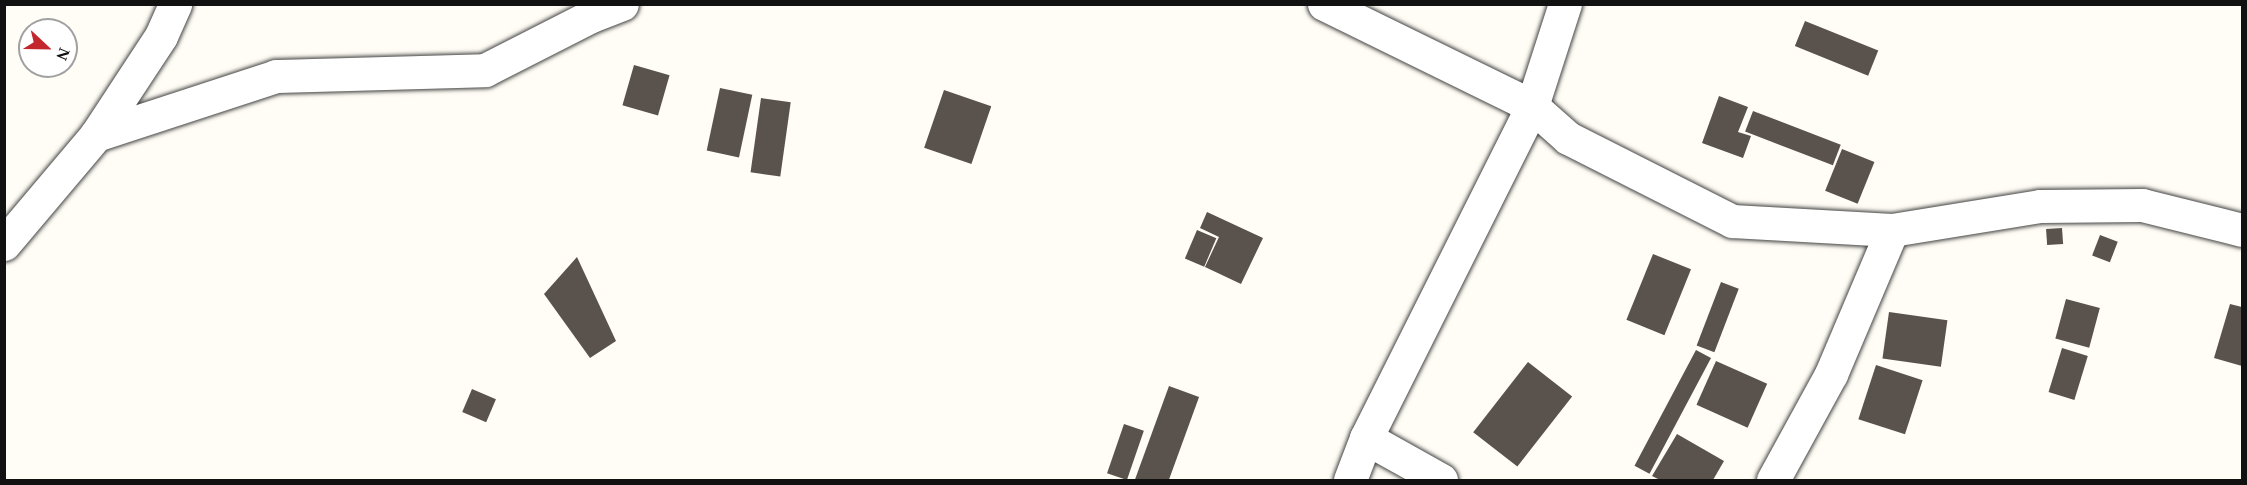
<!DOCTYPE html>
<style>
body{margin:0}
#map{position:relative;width:2247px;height:485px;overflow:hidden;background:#fffdf5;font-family:Georgia,serif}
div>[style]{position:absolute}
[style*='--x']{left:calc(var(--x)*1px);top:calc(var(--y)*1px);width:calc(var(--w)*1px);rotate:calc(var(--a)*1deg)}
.building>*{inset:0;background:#5a524d;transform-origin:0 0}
.roads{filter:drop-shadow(0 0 2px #444) drop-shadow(0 0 2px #444)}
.minor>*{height:33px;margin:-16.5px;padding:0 16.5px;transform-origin:16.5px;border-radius:16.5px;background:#fff}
span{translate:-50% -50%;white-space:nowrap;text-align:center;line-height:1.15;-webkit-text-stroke:6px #fff;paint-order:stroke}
.frame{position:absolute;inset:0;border:6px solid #111;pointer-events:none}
.north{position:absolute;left:18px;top:18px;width:60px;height:60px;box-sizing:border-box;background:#fff;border:2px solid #a0a0a0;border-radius:50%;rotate:112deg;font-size:16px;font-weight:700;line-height:24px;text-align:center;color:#111}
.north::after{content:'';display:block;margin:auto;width:21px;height:27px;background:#c4262e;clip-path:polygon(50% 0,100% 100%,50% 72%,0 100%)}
</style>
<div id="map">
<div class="building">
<div style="left:1805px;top:21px;width:79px;height:27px;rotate:22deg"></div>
<div style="left:634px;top:65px;width:37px;height:42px;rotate:16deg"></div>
<div style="left:720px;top:88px;width:33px;height:64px;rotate:12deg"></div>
<div style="left:944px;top:90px;width:50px;height:61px;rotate:19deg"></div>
<div style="clip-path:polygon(1719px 96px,1748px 107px,1738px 132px,1751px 136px,1743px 158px,1702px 143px)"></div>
<div style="left:761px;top:98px;width:30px;height:75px;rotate:8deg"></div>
<div style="left:1753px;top:111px;width:94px;height:22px;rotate:21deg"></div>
<div style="left:1842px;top:149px;width:35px;height:45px;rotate:22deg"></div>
<div style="clip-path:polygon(1207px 212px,1263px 238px,1241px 284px,1205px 267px,1219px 237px,1200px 228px)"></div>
<div style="left:2062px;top:228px;width:16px;height:16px;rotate:86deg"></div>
<div style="left:1197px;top:230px;width:21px;height:31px;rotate:23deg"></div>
<div style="left:2100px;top:235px;width:19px;height:22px;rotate:21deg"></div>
<div style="left:1653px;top:254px;width:41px;height:71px;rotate:22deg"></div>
<div style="clip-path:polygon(577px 257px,616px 341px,590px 358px,544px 294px)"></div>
<div style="left:1721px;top:282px;width:19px;height:68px;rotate:21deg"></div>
<div style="left:2066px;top:299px;width:35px;height:41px;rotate:15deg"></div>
<div style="clip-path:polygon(2230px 304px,2242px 307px,2242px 366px,2214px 358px)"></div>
<div style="left:1889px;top:312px;width:59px;height:47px;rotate:8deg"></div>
<div style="left:2062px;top:348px;width:27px;height:46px;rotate:17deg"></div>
<div style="left:1696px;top:350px;width:17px;height:131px;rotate:28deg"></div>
<div style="left:1716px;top:361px;width:56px;height:48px;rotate:24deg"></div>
<div style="left:1528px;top:362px;width:56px;height:89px;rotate:38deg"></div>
<div style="left:1876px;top:365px;width:49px;height:57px;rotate:18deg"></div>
<div style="left:1169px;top:386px;width:32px;height:100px;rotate:20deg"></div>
<div style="left:472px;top:389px;width:26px;height:25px;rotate:23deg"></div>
<div style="left:1124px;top:424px;width:21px;height:52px;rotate:19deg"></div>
<div style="clip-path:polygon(1677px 434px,1724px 461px,1713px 480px,1660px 480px,1652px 476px)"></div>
</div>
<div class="roads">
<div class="minor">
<div style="--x:1324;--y:4;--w:232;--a:26.1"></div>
<div style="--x:1532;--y:106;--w:48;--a:41.6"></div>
<div style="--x:1568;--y:138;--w:184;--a:26.8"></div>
<div style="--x:1732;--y:221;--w:160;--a:3.2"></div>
<div style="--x:1892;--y:230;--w:150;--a:-9.2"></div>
<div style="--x:2040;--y:206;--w:102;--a:-0.6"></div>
<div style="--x:2142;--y:205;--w:103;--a:14"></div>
<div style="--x:96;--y:135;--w:189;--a:-18.1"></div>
<div style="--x:276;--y:76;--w:209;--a:-1.6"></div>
<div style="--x:485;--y:70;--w:119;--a:-27"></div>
<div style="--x:591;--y:16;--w:33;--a:-21"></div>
<div style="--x:4;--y:244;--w:143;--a:-49.8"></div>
<div style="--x:96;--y:135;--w:118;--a:-56.7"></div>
<div style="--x:161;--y:36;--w:35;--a:-66"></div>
<div style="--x:1366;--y:438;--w:86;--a:29.2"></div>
<div style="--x:1350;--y:480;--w:45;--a:-69.1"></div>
<div style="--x:1366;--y:438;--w:371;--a:-63.4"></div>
<div style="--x:1532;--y:106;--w:107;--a:-72.1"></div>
<div style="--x:1773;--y:480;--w:121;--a:-61.3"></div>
<div style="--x:1831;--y:374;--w:156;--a:-67"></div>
</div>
</div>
<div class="frame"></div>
<div class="north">N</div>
</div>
